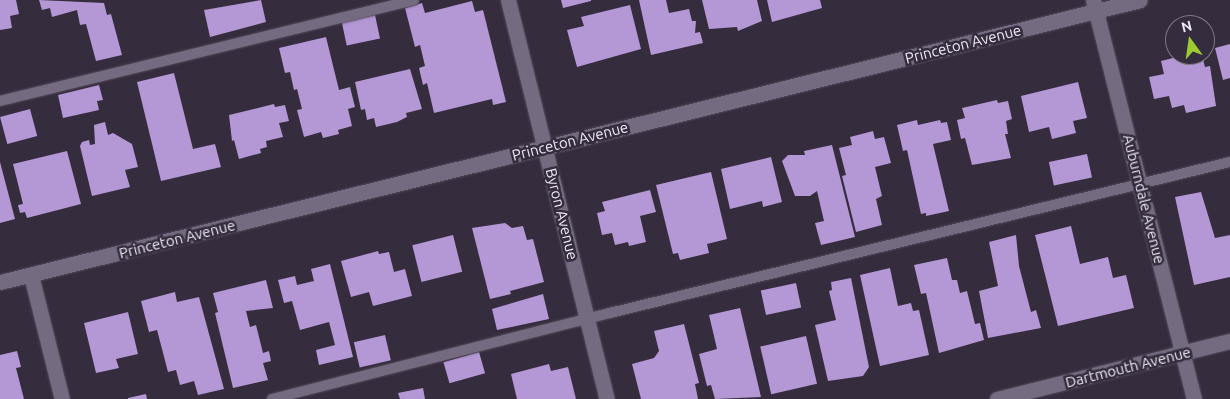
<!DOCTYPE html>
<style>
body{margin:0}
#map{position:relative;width:1230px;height:399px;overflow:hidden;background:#352c3e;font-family:Ubuntu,sans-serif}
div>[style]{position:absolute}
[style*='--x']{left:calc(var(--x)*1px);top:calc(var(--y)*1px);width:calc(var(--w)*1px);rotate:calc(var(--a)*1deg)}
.building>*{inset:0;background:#b497d5;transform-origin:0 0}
.roads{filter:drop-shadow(0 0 1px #534b5b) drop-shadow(0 0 1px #534b5b)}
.lane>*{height:10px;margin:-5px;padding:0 5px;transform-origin:5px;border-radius:5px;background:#746b80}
.street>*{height:15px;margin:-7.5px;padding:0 7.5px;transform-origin:7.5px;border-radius:7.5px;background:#746b80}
span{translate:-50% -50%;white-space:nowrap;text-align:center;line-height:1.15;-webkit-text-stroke:5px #352c3e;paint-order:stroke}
.street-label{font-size:15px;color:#eee9f4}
.north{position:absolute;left:1165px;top:15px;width:50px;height:50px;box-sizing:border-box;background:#352c3e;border:1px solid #7f7887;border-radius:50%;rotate:346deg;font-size:14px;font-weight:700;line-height:20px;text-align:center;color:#eee9f4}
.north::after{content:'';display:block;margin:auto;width:18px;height:22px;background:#9cca31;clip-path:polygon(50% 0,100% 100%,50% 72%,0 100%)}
</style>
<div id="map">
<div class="building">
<div style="clip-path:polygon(0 0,16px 0,19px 14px,10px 16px,12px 28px,0 30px)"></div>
<div style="clip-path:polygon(39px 0,104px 3px,107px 15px,111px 14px,122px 55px,96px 61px,86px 24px,80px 25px,77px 10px,52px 17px,50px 8px,42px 10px)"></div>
<div style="clip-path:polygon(261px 0,266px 22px,210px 37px,204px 10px)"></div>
<div style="clip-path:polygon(561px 0,591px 0,591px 1px,563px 8px)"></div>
<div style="clip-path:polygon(639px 0,666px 0,669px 13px,689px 9px,692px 21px,696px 21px,695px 33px,700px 32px,703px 43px,651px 55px)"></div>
<div style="clip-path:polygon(702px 0,757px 0,762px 21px,738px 31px,737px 27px,709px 29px)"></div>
<div style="clip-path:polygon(767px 0,820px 0,822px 8px,772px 22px)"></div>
<div style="clip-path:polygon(472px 1px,475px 12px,483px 10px,506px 102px,493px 105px,492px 99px,434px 113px,427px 83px,423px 85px,419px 68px,425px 66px,420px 45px,415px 47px,405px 8px,422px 3px,425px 13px)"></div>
<div style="clip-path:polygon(630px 5px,641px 49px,577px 67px,567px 30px,584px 26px,581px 17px)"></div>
<div style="left:375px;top:15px;width:24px;height:34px;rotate:78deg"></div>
<div style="clip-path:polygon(326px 37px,339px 90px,350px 87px,355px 107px,348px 109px,352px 126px,338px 130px,339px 134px,323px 138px,321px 132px,304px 137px,297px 110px,302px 109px,297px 89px,294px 90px,290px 72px,285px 73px,279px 48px)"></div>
<div style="clip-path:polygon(1230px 44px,1230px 78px,1223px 80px,1215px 48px)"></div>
<div style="clip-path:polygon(1185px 55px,1202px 55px,1205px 67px,1210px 66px,1216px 106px,1186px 113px,1184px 105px,1172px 108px,1169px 96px,1154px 99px,1149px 77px,1164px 74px,1161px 61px)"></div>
<div style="clip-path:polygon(410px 69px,422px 109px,406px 113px,407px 117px,397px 122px,376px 127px,374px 118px,367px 120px,365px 109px,361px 110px,355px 82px)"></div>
<div style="clip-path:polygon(174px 73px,193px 149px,215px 144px,221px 167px,161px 181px,137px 82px)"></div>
<div style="clip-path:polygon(1078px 82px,1087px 118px,1073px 121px,1076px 133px,1052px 139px,1049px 127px,1029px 132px,1021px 96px)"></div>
<div style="clip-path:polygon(99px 85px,103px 100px,97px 101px,99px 110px,63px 118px,58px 95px)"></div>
<div style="clip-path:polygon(997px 100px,998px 103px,1008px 101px,1012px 119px,1006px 121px,1008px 134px,1005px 134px,1011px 158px,972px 165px,965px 138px,961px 139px,957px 120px,965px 118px,962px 108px)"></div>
<div style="clip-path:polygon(274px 104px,275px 107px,285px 105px,289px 121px,279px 123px,283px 137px,266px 141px,267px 147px,260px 149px,261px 153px,239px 159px,234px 140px,232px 141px,229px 115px)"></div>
<div style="left:30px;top:109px;width:28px;height:31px;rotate:75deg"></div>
<div style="clip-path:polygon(917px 120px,918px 125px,940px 120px,941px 123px,947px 122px,951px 140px,933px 144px,949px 211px,926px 216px,926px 213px,921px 214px,907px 150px,903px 151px,897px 125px)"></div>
<div style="clip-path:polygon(105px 122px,108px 135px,113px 133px,132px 144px,138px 167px,125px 170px,130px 187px,92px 196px,80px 146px,82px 142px,89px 140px,90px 145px,95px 144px,94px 125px)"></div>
<div style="clip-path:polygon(873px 131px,875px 139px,884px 137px,891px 163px,875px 167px,882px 196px,876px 199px,882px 225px,856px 232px,842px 176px,846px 175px,839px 148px,852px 145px,850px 137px)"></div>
<div style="clip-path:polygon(832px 145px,855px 237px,821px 245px,815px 223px,824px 221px,817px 191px,810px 196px,795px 196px,782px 161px,788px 155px,805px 155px,804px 151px)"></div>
<div style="clip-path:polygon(67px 151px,81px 204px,27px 218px,25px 212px,20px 213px,18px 205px,23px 204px,13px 164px)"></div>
<div style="left:1087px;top:154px;width:24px;height:39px;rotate:78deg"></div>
<div style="clip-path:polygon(771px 157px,782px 202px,763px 207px,762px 201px,730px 209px,721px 169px)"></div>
<div style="clip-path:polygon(0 162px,15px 219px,0 223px)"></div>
<div style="clip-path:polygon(711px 172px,727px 239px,707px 244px,709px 253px,680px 260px,678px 253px,673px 254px,656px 185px)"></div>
<div style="clip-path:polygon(650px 190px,656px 212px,640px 216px,646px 242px,629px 246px,628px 242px,615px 245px,612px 233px,602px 235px,597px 213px,605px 211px,602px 202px)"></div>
<div style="clip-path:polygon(1201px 192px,1215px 238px,1230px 235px,1230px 277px,1194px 285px,1175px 197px)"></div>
<div style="clip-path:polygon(505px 223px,512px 228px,523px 226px,527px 240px,533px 239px,544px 282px,510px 291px,511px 294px,490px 299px,472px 228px)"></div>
<div style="clip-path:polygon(1071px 226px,1080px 264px,1108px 257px,1113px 278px,1126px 275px,1134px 308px,1058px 326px,1035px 235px)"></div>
<div style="left:453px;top:235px;width:38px;height:42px;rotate:76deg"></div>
<div style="clip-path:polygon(1016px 235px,1019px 266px,1031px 312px,1036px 310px,1041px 328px,988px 338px,979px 291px,998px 286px,989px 242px)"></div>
<div style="clip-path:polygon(378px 251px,379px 254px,389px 252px,394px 272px,405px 269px,412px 296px,373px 306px,369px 292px,351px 297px,341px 261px)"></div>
<div style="clip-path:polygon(947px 258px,952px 280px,957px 280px,960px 293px,967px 291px,975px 324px,980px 323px,984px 340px,939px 353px,926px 293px,921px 294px,914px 265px)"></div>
<div style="clip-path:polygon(330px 264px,353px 357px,319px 365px,316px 350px,335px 345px,329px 322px,300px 330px,292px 301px,284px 303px,278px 280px,295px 276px,297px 285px,314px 281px,311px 269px)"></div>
<div style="clip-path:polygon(890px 268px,898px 306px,911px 303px,913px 311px,919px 310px,929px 355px,880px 366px,860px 275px)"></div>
<div style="clip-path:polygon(851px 278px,869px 367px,863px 376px,828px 381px,815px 325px,836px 320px,829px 291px,832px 290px,831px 282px)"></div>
<div style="clip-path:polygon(266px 280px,273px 308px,246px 311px,250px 327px,256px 325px,263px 353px,269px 351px,271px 361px,263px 363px,268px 380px,233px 388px,215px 313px,218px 312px,213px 293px)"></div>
<div style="left:796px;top:283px;width:25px;height:36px;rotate:78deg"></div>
<div style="clip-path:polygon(175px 292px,177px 302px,199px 297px,224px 389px,198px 395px,194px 381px,180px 385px,176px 370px,168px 372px,157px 330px,149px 332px,141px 301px)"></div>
<div style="clip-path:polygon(543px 294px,549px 319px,497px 330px,492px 309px)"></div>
<div style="clip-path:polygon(740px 308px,761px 397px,715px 399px,711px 385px,707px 386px,699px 354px,717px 349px,709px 315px)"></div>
<div style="clip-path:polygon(128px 312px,138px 354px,116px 359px,119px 368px,96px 373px,84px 323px)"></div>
<div style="clip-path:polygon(684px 324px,699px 383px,695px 384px,698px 399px,641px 399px,632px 364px,654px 358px,659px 351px,654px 331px)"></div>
<div style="left:385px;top:335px;width:26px;height:32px;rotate:77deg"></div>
<div style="left:806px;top:336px;width:49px;height:47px;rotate:77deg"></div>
<div style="clip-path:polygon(17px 351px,21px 367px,16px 368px,24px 399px,0 399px,0 355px)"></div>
<div style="left:479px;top:352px;width:22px;height:37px;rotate:74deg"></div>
<div style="clip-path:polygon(549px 364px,551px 371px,568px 367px,576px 399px,517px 399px,511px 374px)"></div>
<div style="clip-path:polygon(423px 388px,425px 399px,400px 399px,398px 393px)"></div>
<div style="clip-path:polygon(146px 394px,147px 399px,128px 399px,128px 398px)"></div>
</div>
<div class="roads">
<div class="lane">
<div style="--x:0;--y:101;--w:426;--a:-13.7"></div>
<div style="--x:272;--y:399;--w:349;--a:-14.3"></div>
<div style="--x:610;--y:313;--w:638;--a:-13.69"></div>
</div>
<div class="street">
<div style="--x:508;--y:0;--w:411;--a:76.1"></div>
<div style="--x:1093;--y:0;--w:412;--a:75.8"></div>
<div style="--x:31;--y:275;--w:128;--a:76"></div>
<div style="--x:0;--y:282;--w:1174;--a:-13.89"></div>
<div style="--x:997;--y:399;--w:240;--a:-14"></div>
</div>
</div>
<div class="street-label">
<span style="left:963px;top:44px;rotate:-14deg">Princeton Avenue</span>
<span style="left:570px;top:141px;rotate:-14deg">Princeton Avenue</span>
<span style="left:1144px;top:199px;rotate:76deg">Auburndale Avenue</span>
<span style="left:562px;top:214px;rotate:76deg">Byron Avenue</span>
<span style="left:177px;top:239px;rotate:-14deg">Princeton Avenue</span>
<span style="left:1128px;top:367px;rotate:-14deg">Dartmouth Avenue</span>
</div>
<div class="north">N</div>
</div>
